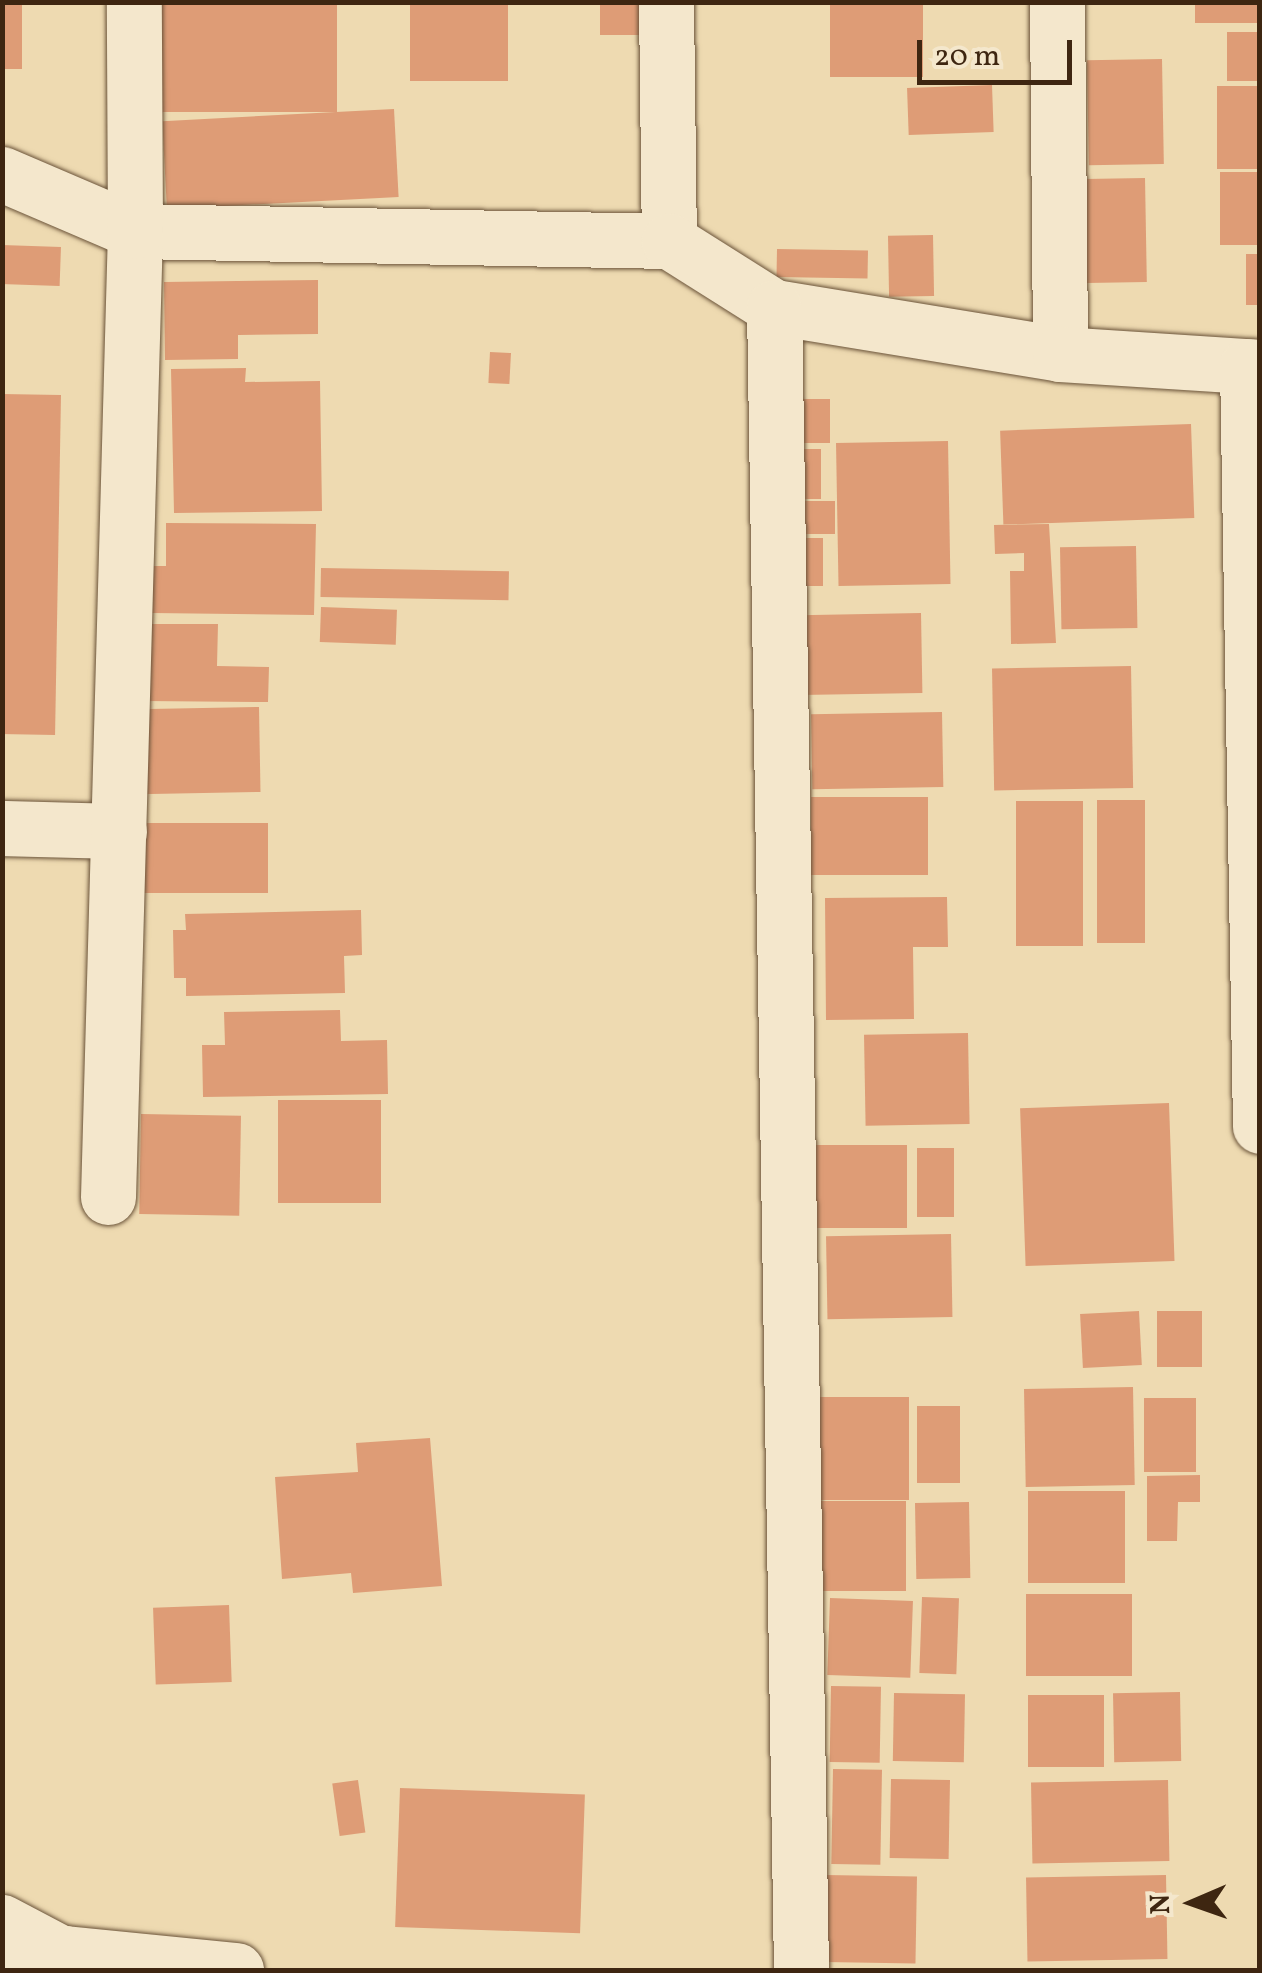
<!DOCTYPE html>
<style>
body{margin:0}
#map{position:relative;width:1262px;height:1973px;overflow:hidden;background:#eedab1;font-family:Vollkorn,serif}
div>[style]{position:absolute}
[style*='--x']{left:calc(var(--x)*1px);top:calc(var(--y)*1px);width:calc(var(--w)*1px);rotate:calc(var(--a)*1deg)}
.building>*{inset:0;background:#de9c76;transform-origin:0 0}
.roads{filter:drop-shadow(0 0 2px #6a5339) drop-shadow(0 0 2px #6a5339)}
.street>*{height:55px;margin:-27.5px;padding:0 27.5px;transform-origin:27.5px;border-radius:27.5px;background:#f4e7cc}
.secondary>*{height:55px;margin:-27.5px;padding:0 27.5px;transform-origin:27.5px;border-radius:27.5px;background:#f4e7cc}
span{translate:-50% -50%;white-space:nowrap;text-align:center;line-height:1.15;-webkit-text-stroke:8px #f4e7cc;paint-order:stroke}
.frame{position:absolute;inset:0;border:5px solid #3e2611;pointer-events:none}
.north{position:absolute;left:1142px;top:1853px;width:100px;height:100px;-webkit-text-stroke:8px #f4e7cc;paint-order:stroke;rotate:268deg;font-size:28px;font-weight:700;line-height:40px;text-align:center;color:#3e2611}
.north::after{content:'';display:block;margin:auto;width:35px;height:45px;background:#3e2611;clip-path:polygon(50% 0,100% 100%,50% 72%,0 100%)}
.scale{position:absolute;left:917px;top:40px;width:155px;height:45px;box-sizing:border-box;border:5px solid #3e2611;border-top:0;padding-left:12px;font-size:30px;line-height:35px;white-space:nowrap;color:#3e2611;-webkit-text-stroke:8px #f4e7cc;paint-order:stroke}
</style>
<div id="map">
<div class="building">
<div style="left:2px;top:2px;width:20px;height:67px"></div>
<div style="left:161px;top:2px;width:176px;height:110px"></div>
<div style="left:410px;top:2px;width:98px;height:79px"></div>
<div style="left:600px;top:2px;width:42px;height:33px"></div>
<div style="left:830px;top:2px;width:93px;height:75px"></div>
<div style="left:1195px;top:2px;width:65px;height:21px"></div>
<div style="left:1227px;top:32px;width:33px;height:49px"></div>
<div style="left:1162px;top:59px;width:105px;height:75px;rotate:89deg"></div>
<div style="left:992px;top:85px;width:47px;height:85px;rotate:88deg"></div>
<div style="left:1260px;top:86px;width:83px;height:43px;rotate:90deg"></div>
<div style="left:394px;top:109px;width:88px;height:232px;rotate:87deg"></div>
<div style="left:1260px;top:172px;width:73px;height:40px;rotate:90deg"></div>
<div style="left:1145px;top:178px;width:104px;height:60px;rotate:89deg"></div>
<div style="left:933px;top:235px;width:61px;height:45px;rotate:89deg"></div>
<div style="left:2px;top:245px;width:59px;height:39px;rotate:2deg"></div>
<div style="left:777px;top:249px;width:91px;height:28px;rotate:1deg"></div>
<div style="left:1246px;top:254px;width:14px;height:51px"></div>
<div style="clip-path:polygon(318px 280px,318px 334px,238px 335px,238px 359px,165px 360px,164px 282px)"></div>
<div style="left:490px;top:352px;width:21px;height:31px;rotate:3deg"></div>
<div style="clip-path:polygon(246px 368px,245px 382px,320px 381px,322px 511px,174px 513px,171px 369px)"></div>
<div style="left:2px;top:394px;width:59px;height:340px;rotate:1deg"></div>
<div style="left:830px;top:399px;width:44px;height:41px;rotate:90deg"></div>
<div style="left:1191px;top:424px;width:94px;height:191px;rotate:88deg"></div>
<div style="left:948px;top:441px;width:143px;height:112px;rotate:89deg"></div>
<div style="left:790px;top:449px;width:31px;height:50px"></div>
<div style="left:790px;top:501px;width:45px;height:33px"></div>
<div style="clip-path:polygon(166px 523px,316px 524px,314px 615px,152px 613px,153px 566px,166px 566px)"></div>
<div style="clip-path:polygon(1049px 524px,1056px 643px,1011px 644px,1010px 571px,1024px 571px,1024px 553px,995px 554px,994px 525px)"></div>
<div style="left:789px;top:538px;width:34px;height:48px"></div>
<div style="left:1136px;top:546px;width:82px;height:76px;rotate:89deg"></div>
<div style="left:321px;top:568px;width:188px;height:29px;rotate:1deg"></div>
<div style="left:321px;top:607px;width:76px;height:35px;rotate:2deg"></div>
<div style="left:921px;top:613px;width:80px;height:122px;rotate:89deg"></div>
<div style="clip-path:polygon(145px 624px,218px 624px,217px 666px,269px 667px,268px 702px,144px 701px)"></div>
<div style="left:1131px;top:666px;width:122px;height:139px;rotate:89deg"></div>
<div style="left:259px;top:707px;width:85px;height:123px;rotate:89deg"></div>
<div style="left:942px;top:712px;width:75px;height:131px;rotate:89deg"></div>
<div style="left:811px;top:797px;width:117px;height:78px"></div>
<div style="left:1145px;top:800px;width:143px;height:48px;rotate:90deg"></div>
<div style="left:1016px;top:801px;width:67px;height:145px"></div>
<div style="left:268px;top:823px;width:70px;height:126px;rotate:90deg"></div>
<div style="clip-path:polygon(947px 897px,948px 947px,913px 947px,914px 1019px,826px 1020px,825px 898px)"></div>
<div style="clip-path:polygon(361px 910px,362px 955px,344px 956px,345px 993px,186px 996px,186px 978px,174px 978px,173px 930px,186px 930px,185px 914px)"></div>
<div style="clip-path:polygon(340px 1010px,341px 1041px,387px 1040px,388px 1094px,203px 1097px,202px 1045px,225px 1045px,224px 1012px)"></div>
<div style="left:968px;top:1033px;width:91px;height:104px;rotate:89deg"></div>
<div style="left:278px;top:1100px;width:103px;height:103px"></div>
<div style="left:1169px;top:1103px;width:158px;height:149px;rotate:88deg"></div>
<div style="left:141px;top:1114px;width:100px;height:100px;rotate:1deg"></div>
<div style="left:907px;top:1145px;width:83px;height:94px;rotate:90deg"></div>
<div style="left:917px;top:1148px;width:37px;height:69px"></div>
<div style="left:951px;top:1234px;width:83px;height:125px;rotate:89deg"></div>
<div style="left:1139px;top:1311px;width:54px;height:59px;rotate:87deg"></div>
<div style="left:1157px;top:1311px;width:45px;height:56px"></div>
<div style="left:1133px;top:1387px;width:98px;height:109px;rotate:89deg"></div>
<div style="left:817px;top:1397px;width:92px;height:103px"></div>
<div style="left:1144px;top:1398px;width:52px;height:74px"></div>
<div style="left:917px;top:1406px;width:43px;height:77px"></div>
<div style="clip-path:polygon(430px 1438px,442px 1586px,353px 1593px,351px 1573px,282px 1579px,275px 1477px,358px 1472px,356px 1443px)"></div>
<div style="clip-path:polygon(1200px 1475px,1200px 1502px,1178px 1502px,1177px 1541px,1147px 1541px,1147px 1476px)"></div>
<div style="left:1028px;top:1491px;width:97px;height:92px"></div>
<div style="left:906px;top:1501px;width:90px;height:86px;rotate:90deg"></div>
<div style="left:969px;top:1502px;width:76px;height:54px;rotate:89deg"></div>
<div style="left:1132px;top:1594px;width:82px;height:106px;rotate:90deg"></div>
<div style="left:922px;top:1597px;width:37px;height:76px;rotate:2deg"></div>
<div style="left:830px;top:1598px;width:83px;height:77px;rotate:2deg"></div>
<div style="left:229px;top:1605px;width:77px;height:76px;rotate:88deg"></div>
<div style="left:831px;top:1686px;width:50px;height:76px;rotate:1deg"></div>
<div style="left:1180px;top:1692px;width:69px;height:67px;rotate:89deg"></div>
<div style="left:894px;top:1693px;width:71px;height:68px;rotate:1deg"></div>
<div style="left:1028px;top:1695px;width:76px;height:72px"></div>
<div style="left:833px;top:1769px;width:49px;height:95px;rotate:1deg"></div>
<div style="left:891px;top:1779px;width:59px;height:79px;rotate:1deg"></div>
<div style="left:358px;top:1780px;width:53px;height:26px;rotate:82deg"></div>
<div style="left:1168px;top:1780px;width:81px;height:137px;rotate:89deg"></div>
<div style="left:400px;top:1788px;width:185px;height:139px;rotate:2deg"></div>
<div style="left:826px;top:1875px;width:91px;height:87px;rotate:1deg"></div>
<div style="left:1166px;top:1875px;width:84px;height:140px;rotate:89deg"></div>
</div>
<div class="roads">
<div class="street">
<div style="--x:666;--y:2;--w:239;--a:89.3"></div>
<div style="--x:1057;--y:2;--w:352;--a:89.5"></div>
<div style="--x:2;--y:174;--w:145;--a:23.2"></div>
<div style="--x:135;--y:231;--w:534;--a:1.07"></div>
<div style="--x:669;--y:241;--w:124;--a:32.2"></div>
<div style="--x:774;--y:307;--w:290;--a:9.3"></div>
<div style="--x:1060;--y:354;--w:200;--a:3.7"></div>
<div style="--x:774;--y:307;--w:1663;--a:89.07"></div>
<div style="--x:1247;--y:366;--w:760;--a:89.02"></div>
<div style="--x:2;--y:828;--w:117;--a:1.5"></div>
<div style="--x:108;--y:1197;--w:966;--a:-88.4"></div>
<div style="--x:135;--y:231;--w:229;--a:-90.3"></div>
<div style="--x:2;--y:1954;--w:63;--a:-0.9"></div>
<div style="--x:65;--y:1953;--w:172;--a:5.7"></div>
</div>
<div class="secondary">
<div style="--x:2;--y:1922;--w:103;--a:27.8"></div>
</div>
</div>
<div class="frame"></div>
<div class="north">N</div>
<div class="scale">20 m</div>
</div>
